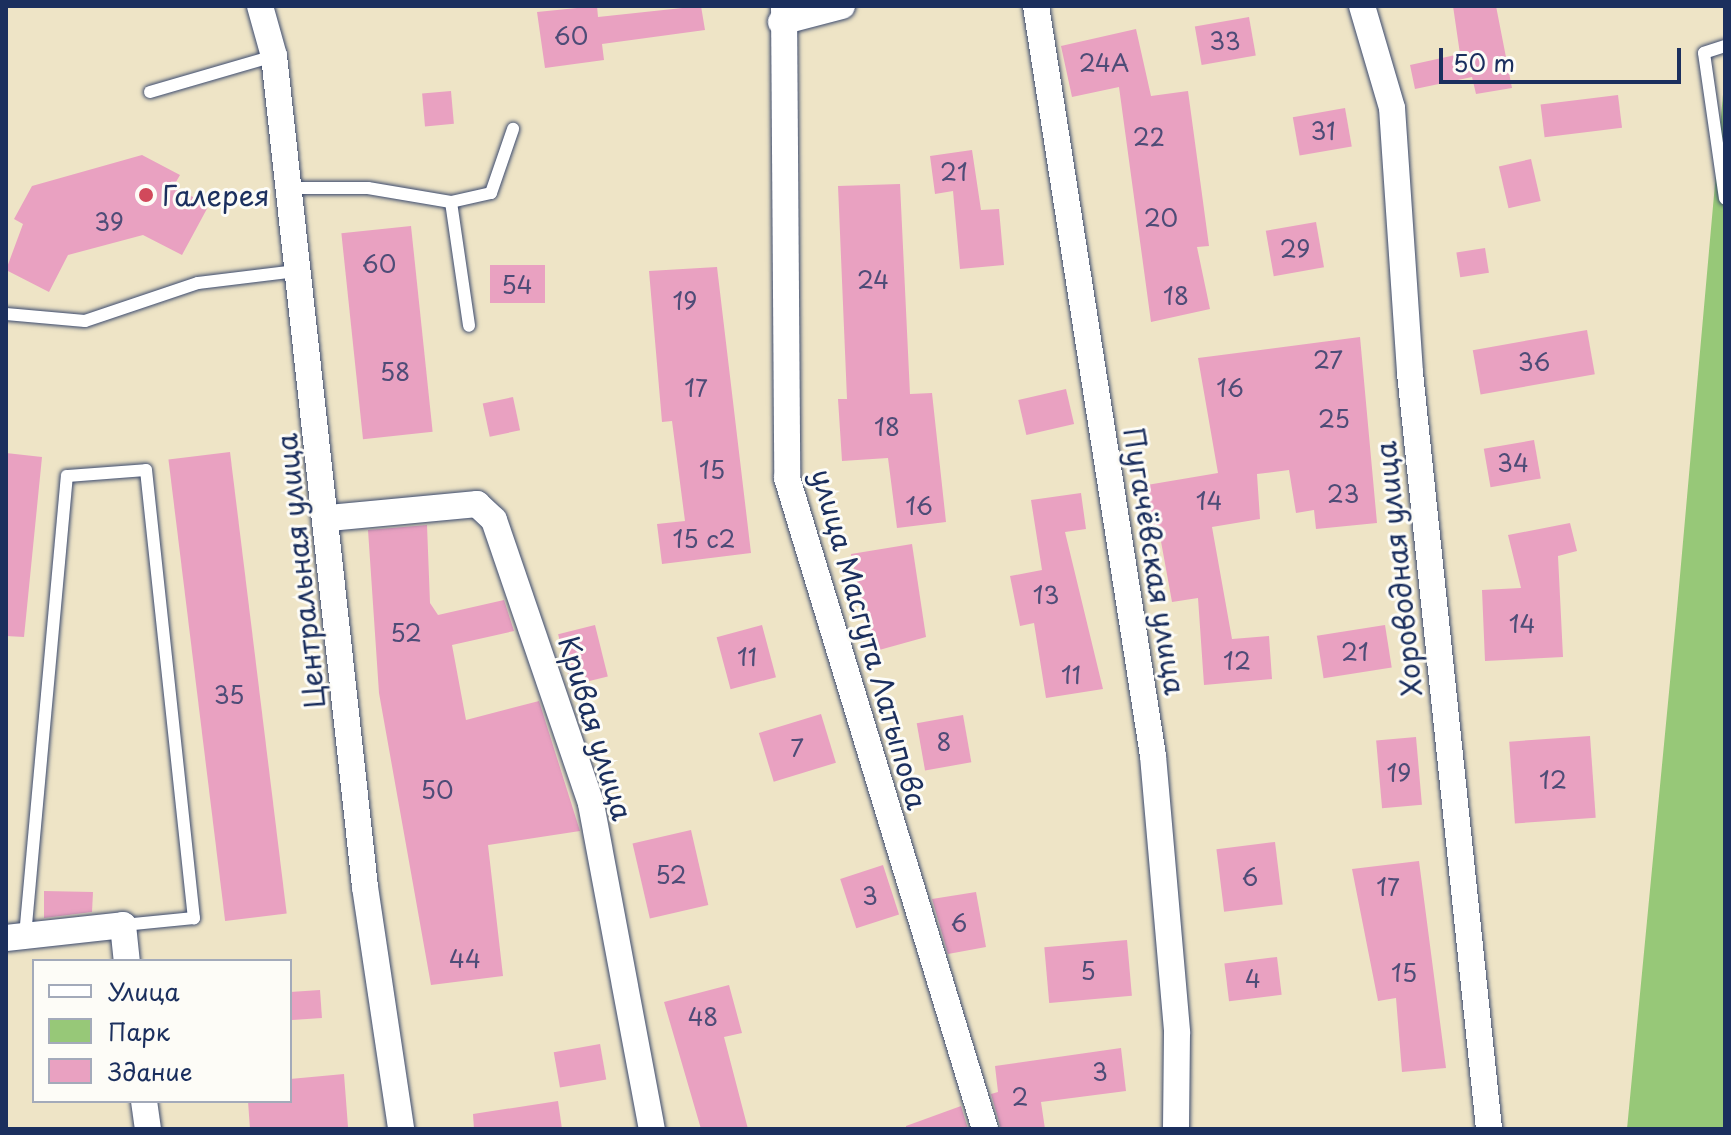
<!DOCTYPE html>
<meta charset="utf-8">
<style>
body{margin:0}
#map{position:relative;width:1731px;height:1135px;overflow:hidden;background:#eee4c6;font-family:"Playpen Sans",sans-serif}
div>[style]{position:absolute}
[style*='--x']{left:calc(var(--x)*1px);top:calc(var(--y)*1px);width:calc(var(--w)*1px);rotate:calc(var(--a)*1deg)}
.green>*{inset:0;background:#97c878}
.building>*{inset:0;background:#e9a1c1;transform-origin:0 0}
.roads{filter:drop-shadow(0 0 2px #3b4a6e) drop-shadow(0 0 2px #3b4a6e)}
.lane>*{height:12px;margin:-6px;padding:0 6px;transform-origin:6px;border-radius:6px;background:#fff}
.street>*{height:26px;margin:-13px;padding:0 13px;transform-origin:13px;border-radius:13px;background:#fff}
.dots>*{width:22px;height:22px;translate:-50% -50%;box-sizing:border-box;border:4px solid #fdfcf7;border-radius:50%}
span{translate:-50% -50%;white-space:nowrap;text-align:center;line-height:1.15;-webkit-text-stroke:6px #fdfcf7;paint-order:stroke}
.number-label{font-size:24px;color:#4e4c77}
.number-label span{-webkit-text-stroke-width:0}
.poi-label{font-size:28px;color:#1b2f5e}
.left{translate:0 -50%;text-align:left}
.street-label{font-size:28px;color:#1b2f5e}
.frame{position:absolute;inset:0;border:8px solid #1b2f5e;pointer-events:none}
.legend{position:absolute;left:32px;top:959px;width:260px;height:144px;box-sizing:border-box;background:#fdfcf7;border:2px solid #a3aaba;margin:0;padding:10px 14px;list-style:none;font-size:24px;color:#1b2f5e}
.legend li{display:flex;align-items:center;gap:16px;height:40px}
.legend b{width:40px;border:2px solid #a3aaba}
.scale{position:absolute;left:1439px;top:48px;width:242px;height:36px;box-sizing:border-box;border:4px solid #1b2f5e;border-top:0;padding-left:10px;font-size:24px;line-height:28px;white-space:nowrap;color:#1b2f5e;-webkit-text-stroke:6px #fdfcf7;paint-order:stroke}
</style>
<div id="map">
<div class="green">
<div style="clip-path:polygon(1725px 72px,1725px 1129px,1627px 1129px,1677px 609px)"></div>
</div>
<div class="building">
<div style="clip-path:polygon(597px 6px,598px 17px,701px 6px,705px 30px,602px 44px,604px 60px,545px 68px,537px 12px)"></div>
<div style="clip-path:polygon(1453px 6px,1496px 6px,1512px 88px,1476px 94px,1472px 77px,1415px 89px,1410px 65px,1460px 54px)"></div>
<div style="left:1249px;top:17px;width:39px;height:55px;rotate:80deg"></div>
<div style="clip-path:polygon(1136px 29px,1151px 96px,1188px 91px,1209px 246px,1197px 247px,1210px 309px,1151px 322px,1119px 87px,1072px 97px,1061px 46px)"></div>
<div style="left:451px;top:91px;width:33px;height:29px;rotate:85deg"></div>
<div style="left:1618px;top:95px;width:33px;height:78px;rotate:83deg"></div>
<div style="left:1345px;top:108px;width:39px;height:53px;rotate:80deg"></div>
<div style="clip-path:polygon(972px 150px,981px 210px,999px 209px,1004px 265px,960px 269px,953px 191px,935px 194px,930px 156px)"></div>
<div style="clip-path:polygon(142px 155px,180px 175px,173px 187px,209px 205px,182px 255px,143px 235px,68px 255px,49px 292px,6px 270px,23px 224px,14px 219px,32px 186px)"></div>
<div style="left:1531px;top:159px;width:43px;height:33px;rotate:77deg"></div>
<div style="clip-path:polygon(900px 184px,910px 394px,932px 393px,946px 522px,897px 528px,888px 458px,842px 461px,838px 399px,847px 399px,838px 186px)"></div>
<div style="left:1316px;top:222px;width:46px;height:51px;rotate:80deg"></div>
<div style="left:411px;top:226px;width:207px;height:70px;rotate:84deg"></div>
<div style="left:1485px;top:248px;width:25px;height:29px;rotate:81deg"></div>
<div style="left:545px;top:265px;width:38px;height:55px;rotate:90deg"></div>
<div style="clip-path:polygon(717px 267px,751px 553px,662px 564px,657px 524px,685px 521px,672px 421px,662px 422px,649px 271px)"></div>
<div style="left:1587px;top:330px;width:45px;height:116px;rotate:80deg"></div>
<div style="clip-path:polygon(1360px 337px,1377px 523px,1316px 529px,1314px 510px,1296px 513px,1289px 470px,1257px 474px,1260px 519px,1212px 527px,1232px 639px,1269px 636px,1272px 679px,1204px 685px,1198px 598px,1172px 602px,1160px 536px,1150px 538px,1141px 486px,1218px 473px,1198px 358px)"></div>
<div style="left:1066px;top:389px;width:36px;height:49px;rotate:77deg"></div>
<div style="left:513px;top:397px;width:34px;height:31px;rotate:78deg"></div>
<div style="left:1534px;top:440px;width:39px;height:51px;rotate:80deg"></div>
<div style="left:230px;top:452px;width:465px;height:62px;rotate:83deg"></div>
<div style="clip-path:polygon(6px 453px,42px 457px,24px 637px,6px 636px)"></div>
<div style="clip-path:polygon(1081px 493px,1086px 529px,1065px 532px,1103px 689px,1046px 698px,1034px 623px,1020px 626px,1010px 576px,1042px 570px,1031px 500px)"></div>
<div style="clip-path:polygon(1570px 523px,1577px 551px,1558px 556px,1563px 657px,1485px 661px,1482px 590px,1521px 588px,1508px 535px)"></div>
<div style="clip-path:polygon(427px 525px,430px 603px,438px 615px,504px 600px,514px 631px,452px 645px,466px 720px,539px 701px,580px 831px,488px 845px,503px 976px,431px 985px,379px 693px,368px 530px)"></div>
<div style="clip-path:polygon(912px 544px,926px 637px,872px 652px,851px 554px)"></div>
<div style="left:595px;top:625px;width:53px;height:38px;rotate:76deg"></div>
<div style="left:762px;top:625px;width:54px;height:47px;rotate:75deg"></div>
<div style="left:1385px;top:625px;width:43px;height:69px;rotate:81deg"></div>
<div style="left:821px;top:714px;width:51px;height:65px;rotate:73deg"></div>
<div style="left:963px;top:715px;width:48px;height:47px;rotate:80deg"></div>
<div style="left:1590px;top:736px;width:82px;height:81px;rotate:86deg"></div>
<div style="left:1416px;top:737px;width:68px;height:40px;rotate:85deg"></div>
<div style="left:691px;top:830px;width:77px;height:60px;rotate:77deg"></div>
<div style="left:1275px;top:842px;width:63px;height:59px;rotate:83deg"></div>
<div style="clip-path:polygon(1419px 861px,1446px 1068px,1402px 1072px,1396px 998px,1378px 1001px,1352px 869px)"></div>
<div style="left:883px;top:865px;width:52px;height:45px;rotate:72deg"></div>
<div style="clip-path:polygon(44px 891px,93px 892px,92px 912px,44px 918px)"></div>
<div style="clip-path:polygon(976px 892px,986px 947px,948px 954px,932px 899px)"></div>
<div style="left:1127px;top:940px;width:56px;height:83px;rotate:85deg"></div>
<div style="left:1277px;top:957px;width:38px;height:53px;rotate:83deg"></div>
<div style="clip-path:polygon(729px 985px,742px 1033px,724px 1037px,748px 1129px,701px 1129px,664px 1002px)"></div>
<div style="left:320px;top:990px;width:28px;height:30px;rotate:86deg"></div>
<div style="left:600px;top:1044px;width:36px;height:47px;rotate:80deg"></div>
<div style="clip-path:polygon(1121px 1048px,1126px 1091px,1041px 1102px,1045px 1129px,1001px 1129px,991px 1094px,998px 1092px,995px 1066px)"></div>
<div style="clip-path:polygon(344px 1074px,348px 1127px,250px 1129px,248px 1101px,290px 1101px,290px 1079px)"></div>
<div style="clip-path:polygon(558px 1101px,562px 1129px,474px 1129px,473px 1114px)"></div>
<div style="clip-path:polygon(961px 1106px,968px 1129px,906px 1129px,906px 1126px)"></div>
</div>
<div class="roads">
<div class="lane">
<div style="--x:1725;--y:46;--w:22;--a:162"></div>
<div style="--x:1704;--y:53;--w:147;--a:81.8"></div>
<div style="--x:150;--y:92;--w:129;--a:-16.2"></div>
<div style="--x:288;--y:188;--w:80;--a:0"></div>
<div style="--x:368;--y:188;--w:84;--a:9.6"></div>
<div style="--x:451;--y:202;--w:41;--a:-12.7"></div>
<div style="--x:491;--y:193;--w:68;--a:-71"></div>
<div style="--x:451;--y:202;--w:125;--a:81.7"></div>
<div style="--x:6;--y:314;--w:79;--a:5.1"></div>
<div style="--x:85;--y:321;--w:119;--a:-18.6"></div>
<div style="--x:198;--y:283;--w:99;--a:-7"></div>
<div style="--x:25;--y:936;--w:462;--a:-84.8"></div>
<div style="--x:67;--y:476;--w:79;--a:-4.3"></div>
<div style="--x:146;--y:470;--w:451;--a:83.9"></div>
<div style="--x:194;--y:918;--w:71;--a:174.4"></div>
</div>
<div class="street">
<div style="--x:260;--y:6;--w:52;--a:74.4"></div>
<div style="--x:274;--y:56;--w:836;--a:83.75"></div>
<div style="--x:365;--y:887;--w:245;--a:81.5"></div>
<div style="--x:784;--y:6;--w:472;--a:89.6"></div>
<div style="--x:787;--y:478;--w:680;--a:73.08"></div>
<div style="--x:1036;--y:6;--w:759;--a:81.13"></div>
<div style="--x:1153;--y:756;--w:278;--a:85"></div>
<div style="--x:1177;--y:1033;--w:96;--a:90.6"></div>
<div style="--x:1362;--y:6;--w:106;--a:73.6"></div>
<div style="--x:1392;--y:108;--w:266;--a:86.1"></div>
<div style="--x:1410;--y:373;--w:760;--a:84.03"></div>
<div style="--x:781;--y:22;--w:63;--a:-14.7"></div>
<div style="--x:329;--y:518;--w:149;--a:-5.4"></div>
<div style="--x:477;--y:504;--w:23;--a:43"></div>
<div style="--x:494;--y:520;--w:300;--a:71.1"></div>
<div style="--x:591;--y:804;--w:331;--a:79.4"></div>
<div style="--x:6;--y:938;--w:118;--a:-6.3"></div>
<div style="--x:123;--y:925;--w:36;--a:84"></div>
<div style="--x:144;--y:1101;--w:28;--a:82"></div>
</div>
</div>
<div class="dots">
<div style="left:146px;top:195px;background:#d1495b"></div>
</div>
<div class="number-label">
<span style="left:571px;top:36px">60</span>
<span style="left:1225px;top:41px">33</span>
<span style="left:1104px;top:63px">24А</span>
<span style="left:1323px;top:131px">31</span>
<span style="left:1149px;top:137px">22</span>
<span style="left:954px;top:172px">21</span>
<span style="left:1161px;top:218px">20</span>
<span style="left:109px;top:222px">39</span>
<span style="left:1295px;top:249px">29</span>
<span style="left:379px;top:264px">60</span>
<span style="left:873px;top:280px">24</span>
<span style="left:517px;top:285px">54</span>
<span style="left:1176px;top:296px">18</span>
<span style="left:685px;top:301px">19</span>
<span style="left:1328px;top:360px">27</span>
<span style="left:1534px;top:362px">36</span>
<span style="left:395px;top:372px">58</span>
<span style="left:696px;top:388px">17</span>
<span style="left:1230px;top:388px">16</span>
<span style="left:1334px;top:419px">25</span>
<span style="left:887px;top:427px">18</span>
<span style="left:1513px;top:463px">34</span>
<span style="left:712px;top:470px">15</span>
<span style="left:1343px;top:494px">23</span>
<span style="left:1209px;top:501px">14</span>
<span style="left:919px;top:506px">16</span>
<span style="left:704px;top:539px">15 с2</span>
<span style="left:1046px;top:595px">13</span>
<span style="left:1522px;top:624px">14</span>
<span style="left:406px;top:633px">52</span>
<span style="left:1355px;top:652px">21</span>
<span style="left:747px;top:657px">11</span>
<span style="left:1237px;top:661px">12</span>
<span style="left:1071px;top:675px">11</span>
<span style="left:229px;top:695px">35</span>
<span style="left:944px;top:742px">8</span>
<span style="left:797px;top:748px">7</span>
<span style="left:1399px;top:773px">19</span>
<span style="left:1553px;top:780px">12</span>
<span style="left:437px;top:790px">50</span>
<span style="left:671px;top:875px">52</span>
<span style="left:1250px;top:877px">6</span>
<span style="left:1388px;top:887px">17</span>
<span style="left:870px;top:896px">3</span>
<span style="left:959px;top:923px">6</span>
<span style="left:465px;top:959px">44</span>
<span style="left:1088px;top:971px">5</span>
<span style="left:1404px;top:973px">15</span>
<span style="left:1253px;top:979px">4</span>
<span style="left:703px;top:1017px">48</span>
<span style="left:1100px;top:1072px">3</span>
<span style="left:1020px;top:1097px">2</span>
</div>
<div class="poi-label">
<span class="left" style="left:162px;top:195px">Галерея</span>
</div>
<div class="street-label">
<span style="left:1155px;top:561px;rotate:81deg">Пугачёвская улица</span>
<span style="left:1398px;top:569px;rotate:-96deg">Хороводная улица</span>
<span style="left:300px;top:571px;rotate:-96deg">Центральная улица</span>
<span style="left:870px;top:639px;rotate:74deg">улица Масгута Латыпова</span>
<span style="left:596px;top:728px;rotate:73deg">Кривая улица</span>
</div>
<div class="frame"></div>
<ul class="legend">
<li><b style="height:10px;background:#fff"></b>Улица</li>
<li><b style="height:22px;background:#97c878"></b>Парк</li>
<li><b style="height:22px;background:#e9a1c1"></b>Здание</li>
</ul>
<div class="scale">50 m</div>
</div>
